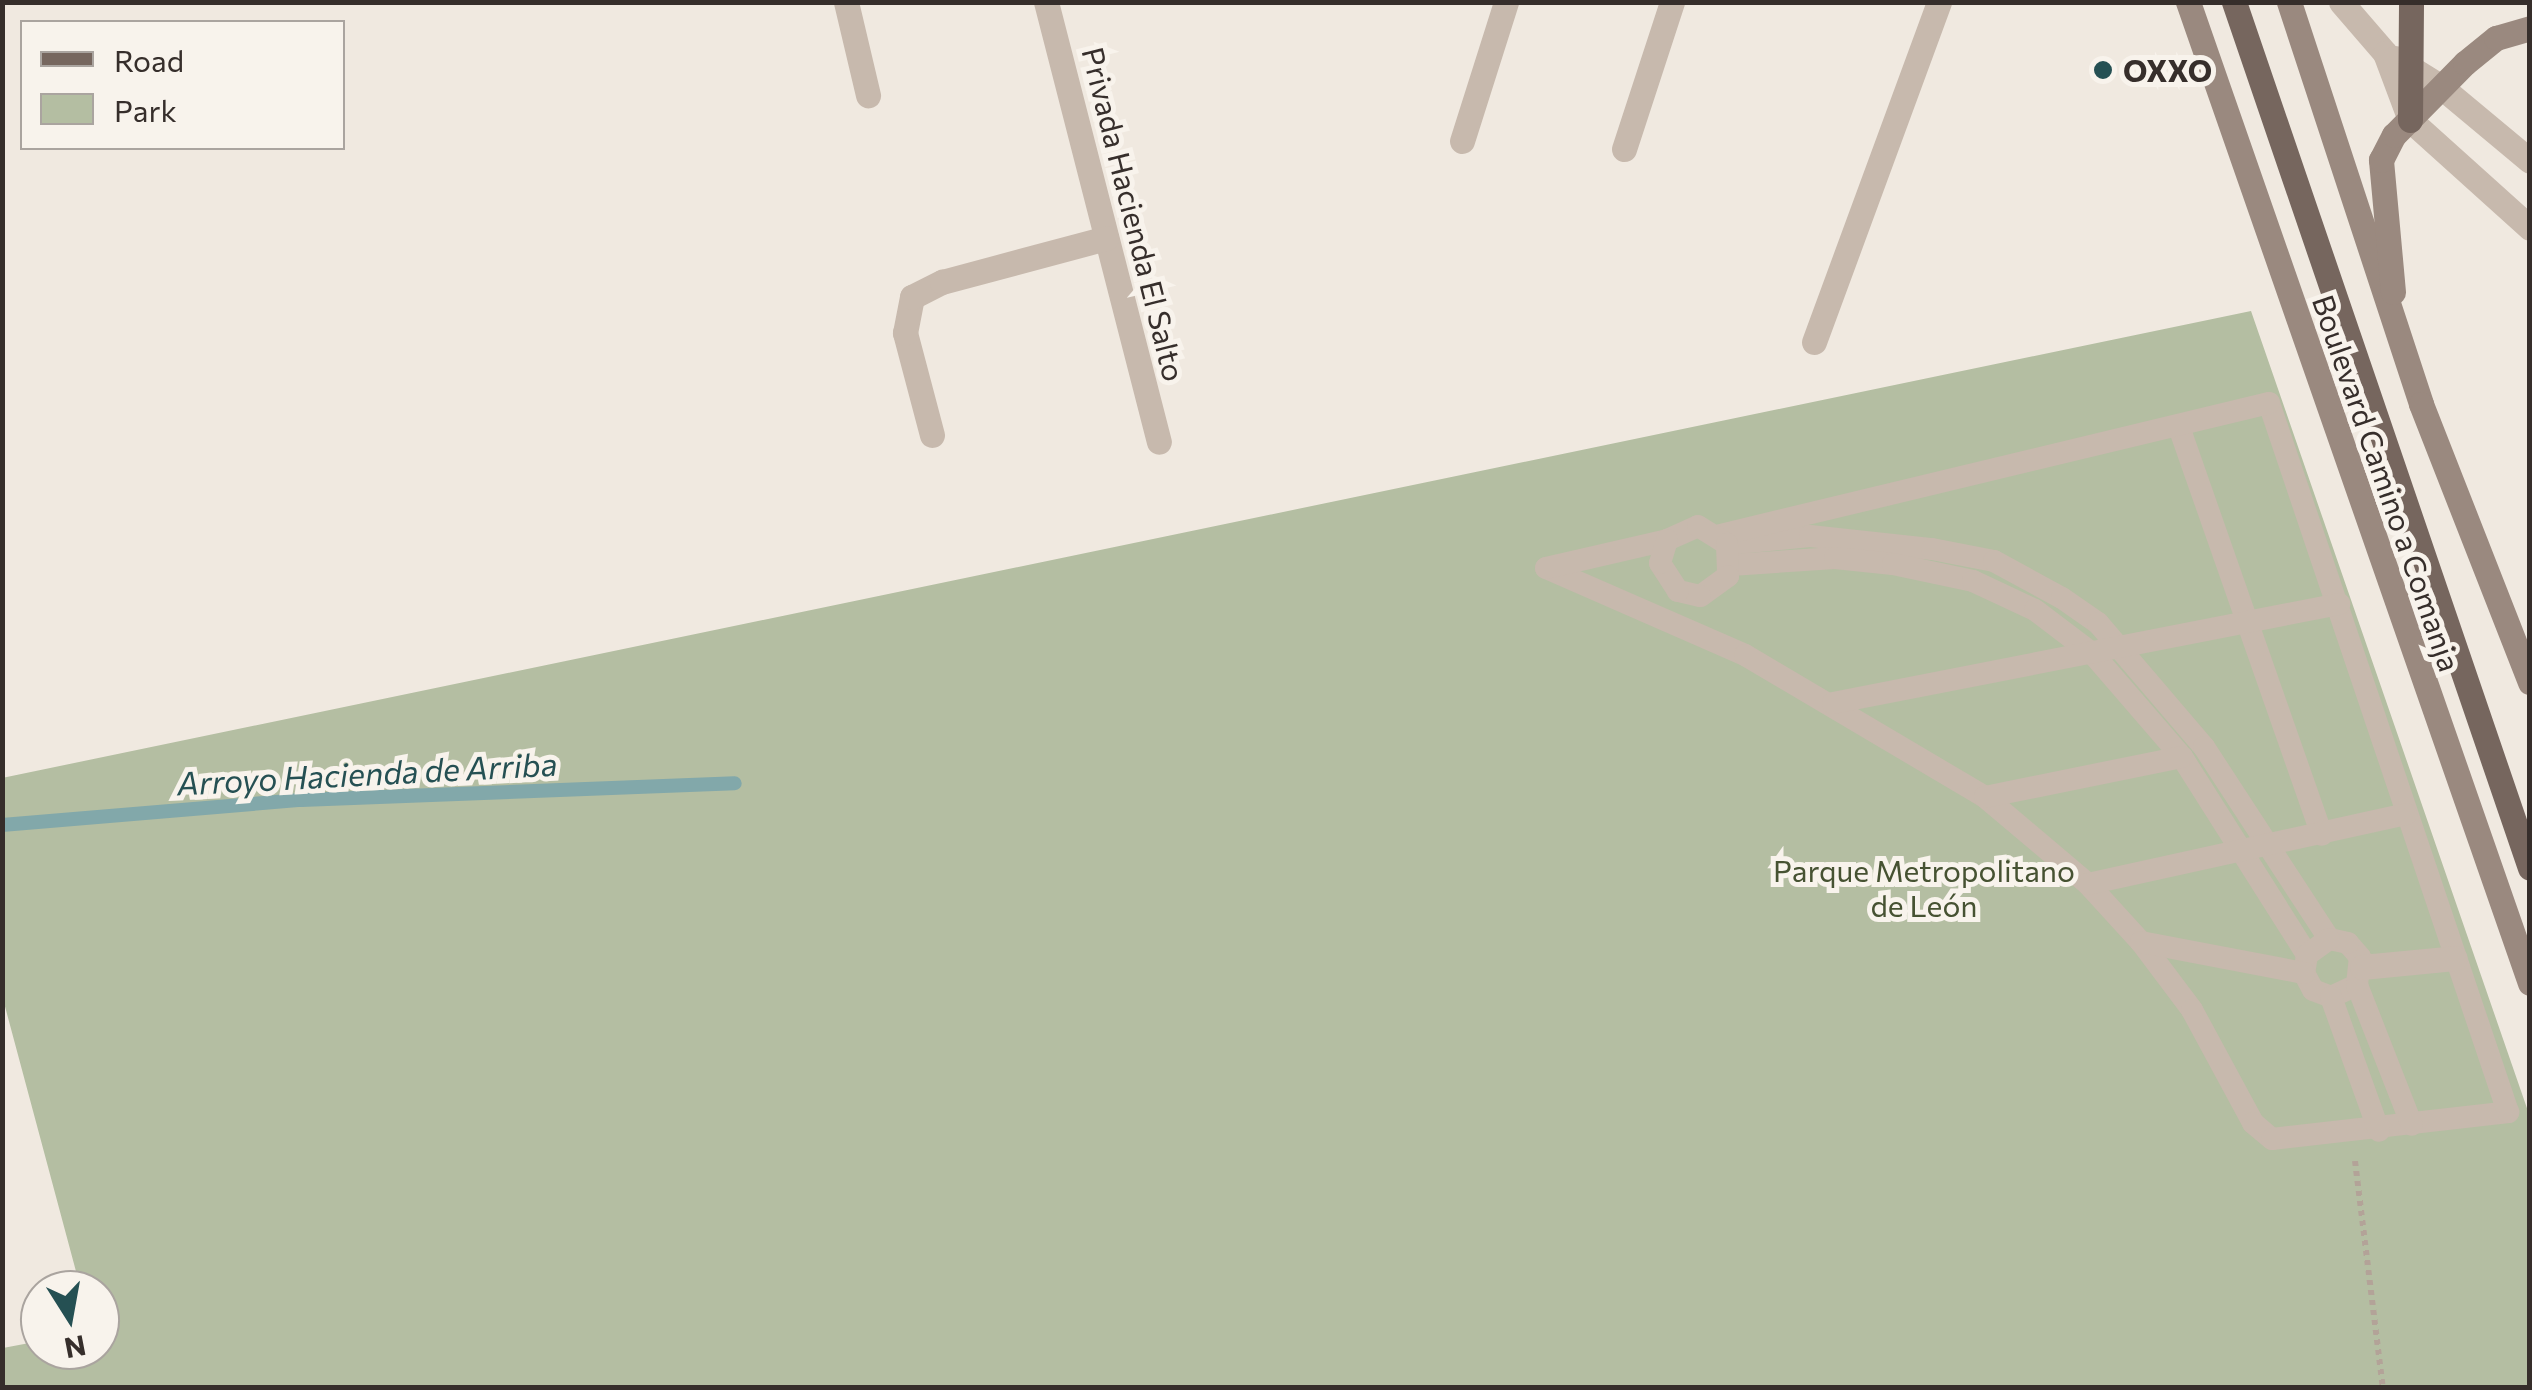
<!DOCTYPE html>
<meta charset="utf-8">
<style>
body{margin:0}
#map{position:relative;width:2532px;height:1390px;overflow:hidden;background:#f0e9e0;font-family:Commissioner,sans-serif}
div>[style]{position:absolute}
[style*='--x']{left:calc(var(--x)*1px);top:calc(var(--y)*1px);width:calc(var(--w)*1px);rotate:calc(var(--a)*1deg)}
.green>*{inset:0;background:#b4bea2}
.stream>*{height:14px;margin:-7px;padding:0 7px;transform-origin:7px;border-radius:7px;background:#82a8aa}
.path>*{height:6px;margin-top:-3px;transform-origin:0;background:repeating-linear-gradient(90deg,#b3a398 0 5px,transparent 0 10px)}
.lane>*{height:22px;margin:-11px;padding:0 11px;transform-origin:11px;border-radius:11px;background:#c7b9ad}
.street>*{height:25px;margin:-12.5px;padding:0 12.5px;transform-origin:12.5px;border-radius:12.5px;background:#c7b9ad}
.secondary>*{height:25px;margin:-12.5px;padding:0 12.5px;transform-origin:12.5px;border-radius:12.5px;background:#9a897f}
.primary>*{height:25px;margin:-12.5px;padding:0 12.5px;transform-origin:12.5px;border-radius:12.5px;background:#76665e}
.dots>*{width:28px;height:28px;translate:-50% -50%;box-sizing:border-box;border:5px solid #f8f3ec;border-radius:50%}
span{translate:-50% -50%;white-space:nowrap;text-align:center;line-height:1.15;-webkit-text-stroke:10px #f8f3ec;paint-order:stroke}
.poi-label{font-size:30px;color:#362e2b;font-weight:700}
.left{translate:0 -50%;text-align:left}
.street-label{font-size:30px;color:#362e2b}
.park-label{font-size:30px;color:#465232}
.water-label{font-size:32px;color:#255053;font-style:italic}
.frame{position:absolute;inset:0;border:5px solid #362e2b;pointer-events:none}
.legend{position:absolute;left:20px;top:20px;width:325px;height:130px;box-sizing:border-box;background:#f8f3ec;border:2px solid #aaa49f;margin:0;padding:12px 18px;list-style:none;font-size:30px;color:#362e2b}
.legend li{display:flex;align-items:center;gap:20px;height:50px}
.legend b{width:50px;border:2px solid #aaa49f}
.north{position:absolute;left:20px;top:1270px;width:100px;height:100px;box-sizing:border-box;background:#f8f3ec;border:2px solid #aaa49f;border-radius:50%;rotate:169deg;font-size:28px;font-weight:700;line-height:40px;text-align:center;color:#362e2b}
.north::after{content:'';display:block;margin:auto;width:35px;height:45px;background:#255053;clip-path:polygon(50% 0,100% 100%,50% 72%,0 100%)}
</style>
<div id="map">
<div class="green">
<div style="clip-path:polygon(2251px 311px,2529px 1114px,2529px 1387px,3px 1387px,3px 1348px,40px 1341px,40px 1350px,100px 1350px,100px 1290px,81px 1290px,3px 999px,2px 778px)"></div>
</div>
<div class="stream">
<div style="--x:2;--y:825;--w:300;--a:-4.8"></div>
<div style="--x:301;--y:800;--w:434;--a:-2.2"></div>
</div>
<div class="path">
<div style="--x:2355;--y:1161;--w:229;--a:83"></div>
</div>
<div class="lane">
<div style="--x:2179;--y:427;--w:432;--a:70.7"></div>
<div style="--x:1738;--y:543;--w:72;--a:-5.6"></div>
<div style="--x:1810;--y:536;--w:123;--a:6.1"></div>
<div style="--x:1932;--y:549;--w:63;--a:11"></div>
<div style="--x:1994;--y:561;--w:77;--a:28.6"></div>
<div style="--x:2062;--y:598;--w:44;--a:34.8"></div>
<div style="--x:2098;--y:623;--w:163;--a:49.5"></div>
<div style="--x:2204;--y:747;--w:229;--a:56.9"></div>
<div style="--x:1731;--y:565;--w:104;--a:-3.9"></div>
<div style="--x:1835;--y:558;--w:58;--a:5.9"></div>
<div style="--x:1893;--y:564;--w:82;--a:12"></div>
<div style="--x:1973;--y:581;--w:68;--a:25.1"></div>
<div style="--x:2035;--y:610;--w:73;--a:37.2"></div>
<div style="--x:2093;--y:654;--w:136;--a:49.2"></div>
<div style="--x:2182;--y:757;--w:234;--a:57.7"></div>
<div style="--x:2307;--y:955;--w:18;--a:99"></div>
<div style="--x:2304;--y:973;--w:19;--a:62"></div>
<div style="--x:2313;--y:990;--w:19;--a:21"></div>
<div style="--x:2331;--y:997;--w:29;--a:-25"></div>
<div style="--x:2357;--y:985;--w:28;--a:-84"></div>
<div style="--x:2360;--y:957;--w:18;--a:-131"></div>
<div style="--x:2348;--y:943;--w:19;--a:-168"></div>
<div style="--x:2329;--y:939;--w:27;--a:144"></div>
<div style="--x:1546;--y:568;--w:217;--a:23.6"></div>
<div style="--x:1745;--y:655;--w:279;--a:30.6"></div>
<div style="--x:1985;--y:797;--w:135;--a:40.2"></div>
<div style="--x:2088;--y:884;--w:79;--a:47.6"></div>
<div style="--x:2141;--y:942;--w:85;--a:53.1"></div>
<div style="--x:2192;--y:1010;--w:128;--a:61.6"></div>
<div style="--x:2253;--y:1123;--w:25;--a:40"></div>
<div style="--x:2272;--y:1139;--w:238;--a:-6.5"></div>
<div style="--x:2508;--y:1112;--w:748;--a:-108.63"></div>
<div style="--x:2269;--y:403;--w:565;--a:166.48"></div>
<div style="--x:1546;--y:568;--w:124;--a:-13"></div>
<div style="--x:1667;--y:540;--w:34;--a:-24"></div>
<div style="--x:1698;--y:526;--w:34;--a:32"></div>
<div style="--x:1727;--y:544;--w:32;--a:88"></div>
<div style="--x:1728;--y:576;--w:34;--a:144"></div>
<div style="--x:1700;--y:596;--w:23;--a:-167"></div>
<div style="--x:1678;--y:591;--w:33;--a:-123"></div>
<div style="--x:1660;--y:563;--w:24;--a:-73"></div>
<div style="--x:1833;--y:703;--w:516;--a:-11.07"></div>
<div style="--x:1985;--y:797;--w:201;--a:-11.5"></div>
<div style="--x:2088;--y:884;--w:326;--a:-12.4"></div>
<div style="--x:2141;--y:942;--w:166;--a:10.8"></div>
<div style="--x:2357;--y:985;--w:150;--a:68.6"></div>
<div style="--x:2331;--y:997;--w:142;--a:70.3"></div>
</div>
<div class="street">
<div style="--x:846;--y:2;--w:96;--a:76.7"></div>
<div style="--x:1046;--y:2;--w:454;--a:75.6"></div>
<div style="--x:2341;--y:2;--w:67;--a:49.2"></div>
<div style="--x:2385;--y:53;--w:72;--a:69.5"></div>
<div style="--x:2410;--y:120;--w:161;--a:42"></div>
<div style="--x:2395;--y:58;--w:53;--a:31.9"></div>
<div style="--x:2440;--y:86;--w:117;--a:39.8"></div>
<div style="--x:1462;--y:141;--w:146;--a:-72.4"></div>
<div style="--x:1624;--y:149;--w:155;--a:-71.9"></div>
<div style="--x:1814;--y:342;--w:362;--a:-69.8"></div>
<div style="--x:932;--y:435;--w:106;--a:-104.8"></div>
<div style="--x:905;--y:333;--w:37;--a:-79"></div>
<div style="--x:912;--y:297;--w:34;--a:-27"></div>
<div style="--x:942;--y:282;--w:170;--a:-15"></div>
<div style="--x:2362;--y:967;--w:93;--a:-5.5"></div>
</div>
<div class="secondary">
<div style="--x:2188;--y:2;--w:1039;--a:70.78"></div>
<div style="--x:2289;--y:2;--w:423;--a:71.8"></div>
<div style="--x:2421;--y:404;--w:299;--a:68.6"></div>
<div style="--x:2393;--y:292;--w:133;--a:-95.2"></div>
<div style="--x:2381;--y:160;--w:28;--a:-63"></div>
<div style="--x:2394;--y:135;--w:101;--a:-45.4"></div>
<div style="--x:2465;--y:63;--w:40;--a:-39"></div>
<div style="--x:2496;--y:38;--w:35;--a:-16"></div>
</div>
<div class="primary">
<div style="--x:2234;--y:2;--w:915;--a:71.13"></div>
<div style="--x:2410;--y:120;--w:118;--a:-89.5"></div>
</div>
<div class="dots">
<div style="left:2103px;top:70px;background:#255053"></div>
</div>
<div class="poi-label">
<span class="left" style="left:2123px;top:70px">OXXO</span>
</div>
<div class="street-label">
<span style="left:1134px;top:214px;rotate:76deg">Privada Hacienda El Salto</span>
<span style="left:2387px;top:483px;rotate:71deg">Boulevard Camino a Comanja</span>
</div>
<div class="park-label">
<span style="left:1924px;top:887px">Parque Metropolitano<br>de León</span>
</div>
<div class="water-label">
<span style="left:367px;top:773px;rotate:-3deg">Arroyo Hacienda de Arriba</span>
</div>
<div class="frame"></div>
<ul class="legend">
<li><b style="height:12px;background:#76665e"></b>Road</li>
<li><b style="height:28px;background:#b4bea2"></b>Park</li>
</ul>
<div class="north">N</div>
</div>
